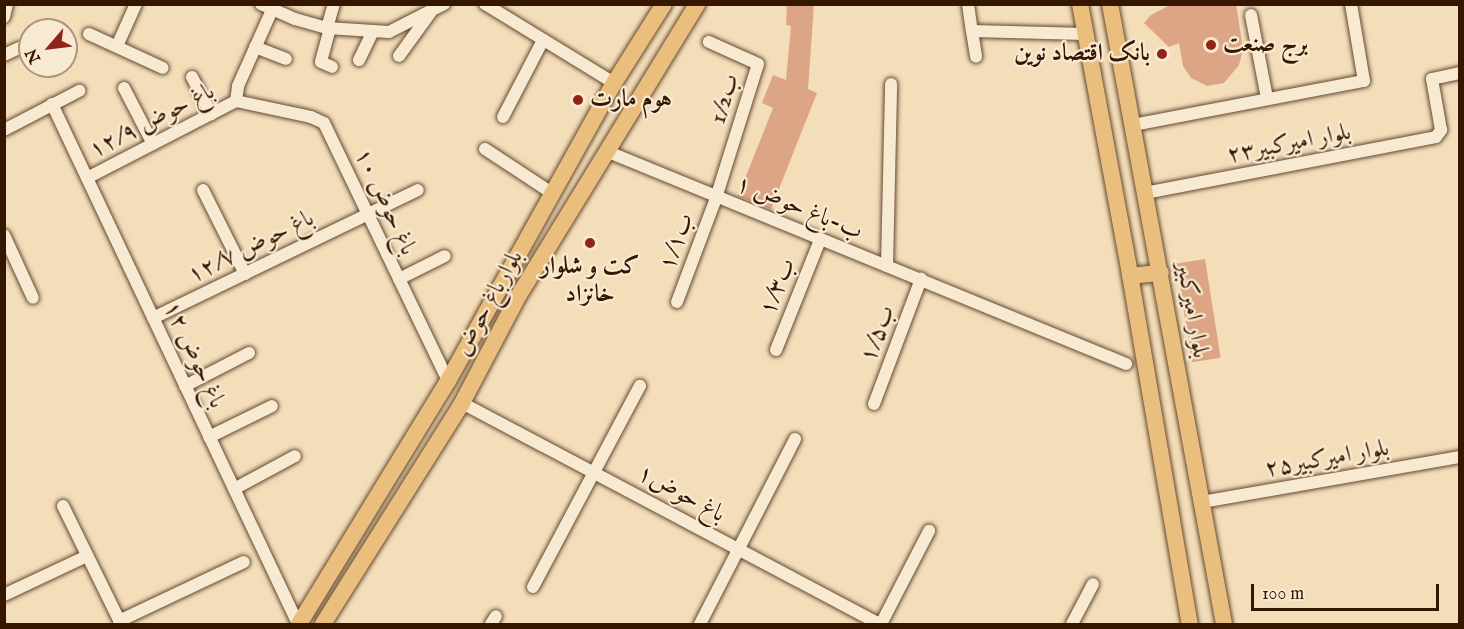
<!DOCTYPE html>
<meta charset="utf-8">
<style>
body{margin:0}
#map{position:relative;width:1464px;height:629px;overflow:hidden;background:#f4deba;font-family:"IM FELL English",Amiri,serif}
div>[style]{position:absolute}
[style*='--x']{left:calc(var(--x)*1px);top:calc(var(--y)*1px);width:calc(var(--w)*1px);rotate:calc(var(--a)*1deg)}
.building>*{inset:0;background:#dca586;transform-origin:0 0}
.roads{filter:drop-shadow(0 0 2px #65482f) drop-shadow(0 0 2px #65482f)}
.minor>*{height:12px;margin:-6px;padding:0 6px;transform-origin:6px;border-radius:6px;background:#f8ead2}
.major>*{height:16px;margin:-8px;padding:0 8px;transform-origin:8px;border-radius:8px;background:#eabf7d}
.dots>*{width:16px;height:16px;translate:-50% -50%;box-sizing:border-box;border:3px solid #f8ead2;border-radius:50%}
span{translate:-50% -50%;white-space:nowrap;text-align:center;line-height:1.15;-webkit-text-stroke:4.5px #f8ead2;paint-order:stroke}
.poi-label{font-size:24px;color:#351601;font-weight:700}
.left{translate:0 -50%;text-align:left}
.right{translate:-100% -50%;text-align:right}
.street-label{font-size:24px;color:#351601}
.frame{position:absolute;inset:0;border:6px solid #351601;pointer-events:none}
.north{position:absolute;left:18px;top:18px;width:60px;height:60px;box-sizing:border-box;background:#f8ead2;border:2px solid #aa957e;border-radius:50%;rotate:242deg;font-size:16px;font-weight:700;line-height:24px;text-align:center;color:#351601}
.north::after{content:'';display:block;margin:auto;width:21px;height:27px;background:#8f2418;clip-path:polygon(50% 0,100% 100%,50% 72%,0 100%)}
.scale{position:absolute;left:1251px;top:584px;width:188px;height:27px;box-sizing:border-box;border:3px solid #351601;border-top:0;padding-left:8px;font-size:18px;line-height:21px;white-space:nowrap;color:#351601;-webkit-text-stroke:4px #f8ead2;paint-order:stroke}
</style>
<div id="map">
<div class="building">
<div style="clip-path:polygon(787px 4px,814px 4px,808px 89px,817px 93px,771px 209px,738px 196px,773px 108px,762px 103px,773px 75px,786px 80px,791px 26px,786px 25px)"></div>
<div style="clip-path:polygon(1183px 4px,1236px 4px,1243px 49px,1239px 65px,1224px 83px,1207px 86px,1191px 78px,1183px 66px,1179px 43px,1169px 47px,1144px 23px,1151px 15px,1168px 6px)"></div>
<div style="left:1205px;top:259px;width:100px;height:29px;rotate:81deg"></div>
</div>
<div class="roads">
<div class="minor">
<div style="--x:261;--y:4;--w:37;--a:24"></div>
<div style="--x:295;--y:19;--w:33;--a:16"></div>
<div style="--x:327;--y:28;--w:62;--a:3.7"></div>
<div style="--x:389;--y:32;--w:62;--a:-27"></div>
<div style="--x:485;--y:4;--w:151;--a:31.5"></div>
<div style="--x:968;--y:4;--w:27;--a:82"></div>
<div style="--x:972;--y:31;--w:113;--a:1.5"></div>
<div style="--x:1251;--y:15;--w:85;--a:79.1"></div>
<div style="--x:4;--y:17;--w:13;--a:-77"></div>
<div style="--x:327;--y:28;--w:25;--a:-74"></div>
<div style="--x:330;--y:28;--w:35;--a:105"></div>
<div style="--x:321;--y:62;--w:12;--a:24"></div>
<div style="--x:972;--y:31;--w:26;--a:81"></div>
<div style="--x:89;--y:34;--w:81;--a:24.7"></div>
<div style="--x:117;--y:46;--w:46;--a:-65.7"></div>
<div style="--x:255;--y:47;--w:33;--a:21"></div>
<div style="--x:4;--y:55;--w:17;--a:-25"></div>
<div style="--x:399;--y:56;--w:54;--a:-54"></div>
<div style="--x:359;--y:60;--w:32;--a:-64"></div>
<div style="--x:192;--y:77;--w:42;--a:62.8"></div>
<div style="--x:124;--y:88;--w:63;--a:62.6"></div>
<div style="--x:236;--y:101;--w:77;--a:12"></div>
<div style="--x:311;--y:117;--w:14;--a:25"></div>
<div style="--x:324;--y:123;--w:286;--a:64.3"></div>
<div style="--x:236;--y:101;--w:15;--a:-82"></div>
<div style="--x:238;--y:86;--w:83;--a:-65.9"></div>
<div style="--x:52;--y:104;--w:575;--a:64.68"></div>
<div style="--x:503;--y:117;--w:87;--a:-62.5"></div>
<div style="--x:1133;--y:125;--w:235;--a:-10.8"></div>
<div style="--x:1364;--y:81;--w:78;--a:-99.6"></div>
<div style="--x:4;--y:130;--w:85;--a:-27.5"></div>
<div style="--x:485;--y:149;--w:80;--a:33.3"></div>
<div style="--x:606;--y:151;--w:562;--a:22.27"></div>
<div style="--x:87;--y:178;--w:168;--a:-27.3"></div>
<div style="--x:203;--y:190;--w:94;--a:63.4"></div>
<div style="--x:1145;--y:193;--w:296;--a:-10.9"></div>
<div style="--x:1436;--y:137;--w:9;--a:-54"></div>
<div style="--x:1441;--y:130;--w:52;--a:-100"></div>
<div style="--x:1432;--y:79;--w:29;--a:-12"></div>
<div style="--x:4;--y:235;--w:69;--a:65.3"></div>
<div style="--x:887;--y:266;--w:182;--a:-88.7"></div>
<div style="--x:399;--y:279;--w:51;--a:-26.6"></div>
<div style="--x:677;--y:302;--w:111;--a:-69.4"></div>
<div style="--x:716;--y:198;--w:140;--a:-72.6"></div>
<div style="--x:758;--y:64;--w:54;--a:-155.8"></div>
<div style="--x:153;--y:318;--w:294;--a:-25.8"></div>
<div style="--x:776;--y:350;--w:118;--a:-68.2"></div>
<div style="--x:185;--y:386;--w:72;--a:-27.3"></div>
<div style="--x:462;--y:403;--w:473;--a:27.9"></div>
<div style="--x:874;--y:404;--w:134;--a:-69.4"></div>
<div style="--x:209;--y:437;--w:70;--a:-26.2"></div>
<div style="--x:234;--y:489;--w:69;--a:-28.4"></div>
<div style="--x:1202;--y:502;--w:262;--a:-9.9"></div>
<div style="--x:63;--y:506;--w:131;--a:63.8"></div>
<div style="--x:533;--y:587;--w:228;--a:-62"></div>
<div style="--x:4;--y:595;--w:92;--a:-25.2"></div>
<div style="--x:119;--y:621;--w:138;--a:-25.3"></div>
<div style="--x:491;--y:624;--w:9;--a:-58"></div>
<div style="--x:700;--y:624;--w:208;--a:-62.8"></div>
<div style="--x:881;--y:624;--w:105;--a:-62.7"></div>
<div style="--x:1072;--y:624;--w:45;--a:-62.3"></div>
</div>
<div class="major">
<div style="--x:1080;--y:4;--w:263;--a:79.5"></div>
<div style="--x:1128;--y:263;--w:366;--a:80.3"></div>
<div style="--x:1110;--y:4;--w:630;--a:79.58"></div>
<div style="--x:1130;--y:276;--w:31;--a:-6"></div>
<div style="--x:299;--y:624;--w:285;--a:-58.5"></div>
<div style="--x:448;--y:381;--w:341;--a:-60.9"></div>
<div style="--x:614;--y:83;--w:93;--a:-57.7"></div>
<div style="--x:323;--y:624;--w:261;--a:-57.8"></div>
<div style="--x:462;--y:403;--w:122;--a:-62.2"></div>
<div style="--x:519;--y:295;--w:341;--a:-58.5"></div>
</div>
</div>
<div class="dots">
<div style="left:1211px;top:45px;background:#8f2418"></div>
<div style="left:1162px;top:54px;background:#8f2418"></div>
<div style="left:578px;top:100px;background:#8f2418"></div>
<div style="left:590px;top:243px;background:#8f2418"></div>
</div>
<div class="poi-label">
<span class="left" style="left:1223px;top:45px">برج صنعت</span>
<span class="right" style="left:1150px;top:54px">بانک اقتصاد نوین</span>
<span class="left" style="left:590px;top:100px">هوم مارت</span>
<span style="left:590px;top:281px">کت و شلوار<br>خانزاد</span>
</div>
<div class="street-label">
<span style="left:725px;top:99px;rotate:-73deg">1/2ب</span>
<span style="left:152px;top:121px;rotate:-27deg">۱۲/۹ باغ حوض</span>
<span style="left:1289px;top:144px;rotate:-11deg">۲۳بلوار امیرکبیر</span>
<span style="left:385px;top:202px;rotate:65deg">۱۰ باغ حوض</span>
<span style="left:799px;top:208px;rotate:22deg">۱ ب-باغ حوض</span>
<span style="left:677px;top:242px;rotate:-70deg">ب۱/۱</span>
<span style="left:251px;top:247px;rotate:-26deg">۱۲/۷ باغ حوض</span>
<span style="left:778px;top:287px;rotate:-68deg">ب۱/۳</span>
<span style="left:489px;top:303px;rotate:-61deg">بلوارباغ حوض</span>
<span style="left:1192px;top:310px;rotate:80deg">بلوار امیرکبیر</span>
<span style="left:878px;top:334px;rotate:-69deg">ب۱/۵</span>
<span style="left:194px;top:355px;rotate:65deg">۱۲ باغ حوض</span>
<span style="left:1327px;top:459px;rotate:-10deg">بلوار امیرکبیر۲۵</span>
<span style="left:681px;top:494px;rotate:28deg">باغ حوض۱</span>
</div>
<div class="frame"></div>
<div class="north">N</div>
<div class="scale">100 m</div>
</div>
